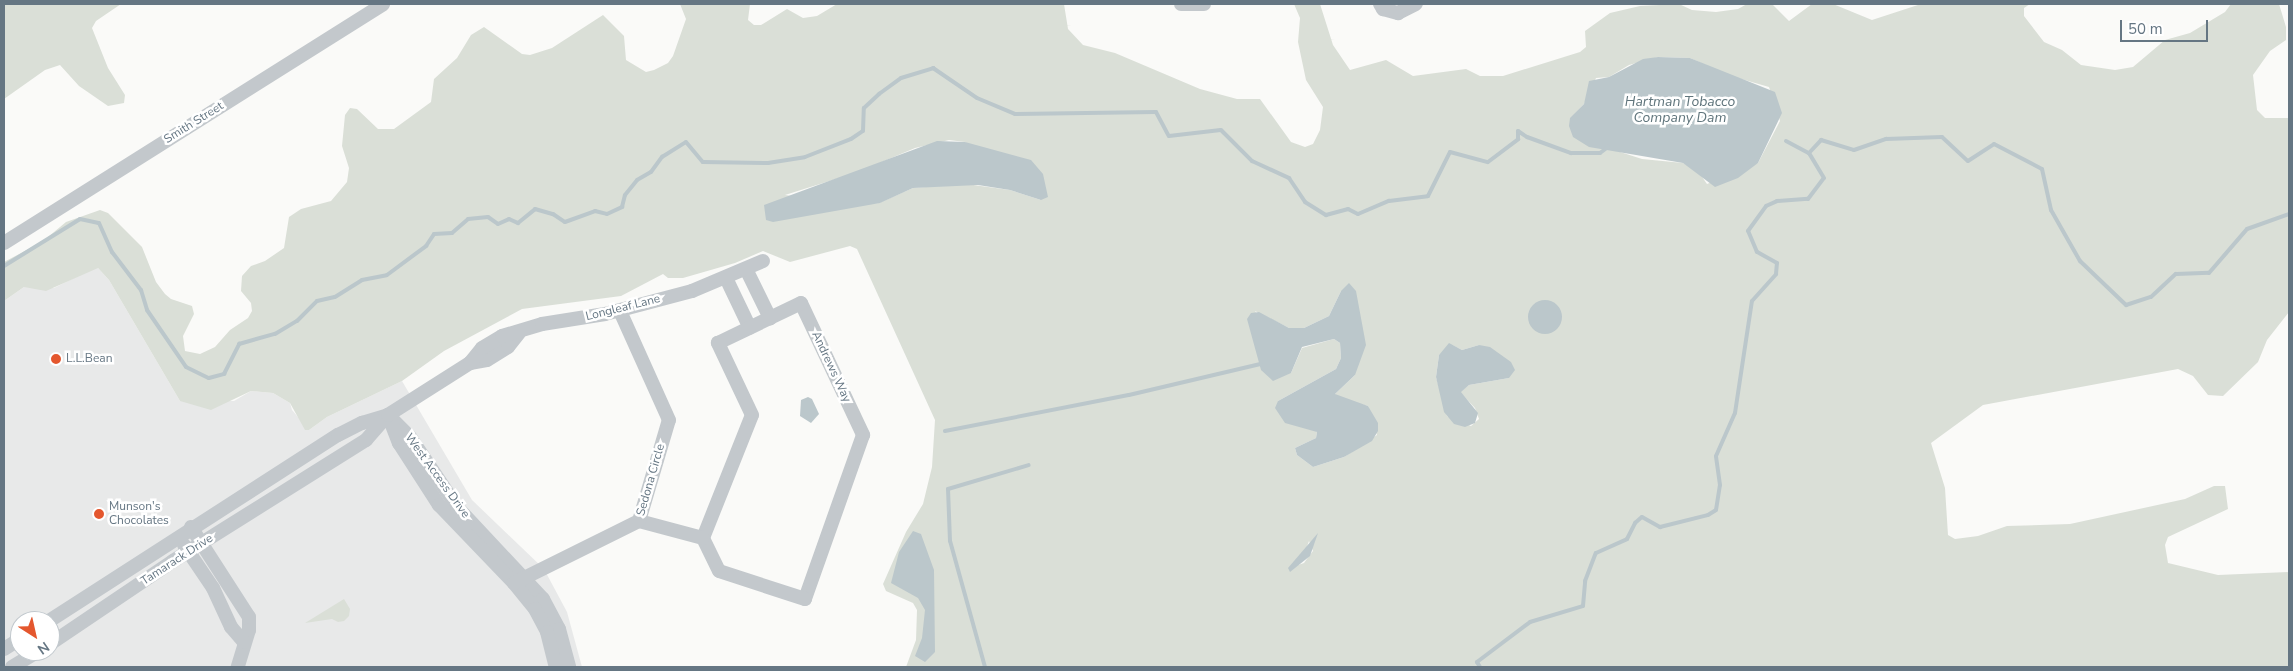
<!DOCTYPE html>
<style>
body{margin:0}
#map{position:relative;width:2293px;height:671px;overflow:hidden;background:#fafaf8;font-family:"Nunito Sans",sans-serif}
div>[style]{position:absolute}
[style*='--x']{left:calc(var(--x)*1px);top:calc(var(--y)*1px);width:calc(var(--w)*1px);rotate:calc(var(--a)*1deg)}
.built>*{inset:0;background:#e8e9e9}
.green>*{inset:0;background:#dadfd7}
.water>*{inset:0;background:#bbc7cb}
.round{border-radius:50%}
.stream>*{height:4px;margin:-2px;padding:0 2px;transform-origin:2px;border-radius:2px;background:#bbc7cb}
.street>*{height:14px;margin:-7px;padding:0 7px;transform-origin:7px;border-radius:7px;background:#c3c8cc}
.dots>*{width:14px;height:14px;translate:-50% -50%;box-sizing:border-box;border:2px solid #fff;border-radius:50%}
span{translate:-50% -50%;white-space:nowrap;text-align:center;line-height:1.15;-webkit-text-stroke:5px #fff;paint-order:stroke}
.street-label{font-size:12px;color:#657683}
.poi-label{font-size:12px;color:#657683}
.left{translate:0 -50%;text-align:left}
.water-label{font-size:14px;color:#60757c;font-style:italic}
.frame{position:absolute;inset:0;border:5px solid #657683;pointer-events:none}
.north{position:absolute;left:10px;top:611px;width:50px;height:50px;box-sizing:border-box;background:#fff;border:1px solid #c1c8cd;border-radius:50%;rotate:145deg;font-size:14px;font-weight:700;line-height:20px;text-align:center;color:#657683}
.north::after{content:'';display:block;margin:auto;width:18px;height:22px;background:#e4572e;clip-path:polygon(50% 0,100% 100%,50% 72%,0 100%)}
.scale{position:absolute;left:2120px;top:20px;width:88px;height:22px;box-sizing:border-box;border:2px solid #657683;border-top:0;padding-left:6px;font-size:15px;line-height:18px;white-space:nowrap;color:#657683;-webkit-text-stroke:4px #fff;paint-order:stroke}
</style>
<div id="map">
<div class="built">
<div style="clip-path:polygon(evenodd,94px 268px,98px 268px,109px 280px,180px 401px,234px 401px,251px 391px,273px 393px,290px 403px,292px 410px,309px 430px,327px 417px,402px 381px,472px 500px,544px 569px,567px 612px,582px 667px,4px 667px,4px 301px,24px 287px,54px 288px,94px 268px,20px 621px,50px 621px,50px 651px,20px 651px,20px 621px)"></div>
</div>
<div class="green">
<div style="clip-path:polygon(4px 4px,121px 4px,96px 21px,92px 28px,108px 68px,125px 95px,124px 103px,108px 106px,79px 86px,60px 65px,45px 70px,4px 99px)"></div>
<div style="clip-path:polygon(evenodd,680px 4px,750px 4px,748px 20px,754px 25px,761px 25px,787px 9px,803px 18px,817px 16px,837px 4px,1064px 4px,1068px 29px,1083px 45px,1115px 53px,1200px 89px,1237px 99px,1260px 99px,1291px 142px,1305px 147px,1313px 144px,1320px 130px,1323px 107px,1306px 80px,1298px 42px,1300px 18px,1294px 4px,1320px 4px,1333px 45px,1350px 70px,1386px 60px,1413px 76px,1466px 69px,1480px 76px,1503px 76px,1580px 52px,1586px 47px,1585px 31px,1610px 13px,1640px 6px,1679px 4px,1692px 10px,1716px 12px,1738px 9px,1747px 4px,1772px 4px,1789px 21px,1812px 4px,1833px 4px,1872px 20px,1921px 4px,2030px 4px,2024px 8px,2024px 16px,2044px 42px,2062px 50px,2081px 65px,2115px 70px,2133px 67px,2165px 40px,2190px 33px,2225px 12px,2231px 4px,2279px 4px,2286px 27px,2286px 40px,2270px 51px,2253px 75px,2257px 110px,2265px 118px,2289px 118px,2289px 312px,2267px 340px,2258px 362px,2223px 396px,2208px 395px,2193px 376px,2178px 369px,1983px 405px,1931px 443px,1945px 488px,1948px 535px,1955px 539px,1978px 536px,2007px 526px,2070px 524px,2185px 499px,2214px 486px,2225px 486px,2228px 509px,2168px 537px,2165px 545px,2168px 563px,2218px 575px,2289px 572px,2289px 667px,906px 667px,916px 640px,917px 610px,913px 603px,886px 591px,883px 584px,906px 532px,923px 504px,932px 467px,935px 420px,857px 249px,850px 246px,790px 262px,763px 251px,735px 263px,683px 278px,668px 278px,663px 274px,621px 296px,522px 309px,444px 351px,402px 381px,327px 417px,309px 430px,305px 430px,290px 403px,273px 393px,251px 391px,211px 410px,180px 401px,109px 280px,98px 268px,46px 291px,24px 287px,4px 301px,4px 262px,42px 242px,66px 222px,100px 210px,108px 213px,142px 247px,156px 282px,165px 294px,171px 299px,192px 306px,194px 314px,183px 336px,185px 351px,200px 354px,215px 347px,230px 330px,248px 318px,252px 311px,251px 303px,241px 291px,242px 276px,251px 266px,265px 261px,284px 248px,289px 217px,301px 209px,331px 201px,347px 182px,349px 168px,342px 146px,345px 115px,350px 108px,357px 109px,378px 129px,394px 129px,431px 102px,434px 79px,457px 58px,471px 35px,484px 27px,522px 54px,530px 55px,552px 48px,603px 15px,624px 36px,626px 60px,646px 72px,654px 70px,668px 63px,673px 56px,686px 19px,680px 4px,1658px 57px,1690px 58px,1731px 76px,1769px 87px,1780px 121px,1758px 163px,1707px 184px,1698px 171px,1683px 163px,1642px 159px,1617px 151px,1571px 118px,1584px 104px,1596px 78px,1609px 77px,1629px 65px,1658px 57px,680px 4px,949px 140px,965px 142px,1041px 200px,1010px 190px,966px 184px,913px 188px,879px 203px,855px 205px,785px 195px,858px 172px,915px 148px,949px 140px,680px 4px,1341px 291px,1355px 375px,1335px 394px,1337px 398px,1368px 406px,1377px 435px,1344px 457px,1313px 467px,1297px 455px,1295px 448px,1316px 438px,1317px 432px,1278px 401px,1336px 369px,1341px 358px,1340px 343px,1334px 339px,1302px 348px,1291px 373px,1255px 311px,1289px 328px,1304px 328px,1329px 316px,1341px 291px,680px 4px,1452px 345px,1462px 350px,1479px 345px,1509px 378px,1469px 385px,1460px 392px,1475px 408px,1479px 419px,1471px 426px,1447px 416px,1436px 377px,1439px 355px,1452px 345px,680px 4px,1309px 541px,1313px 551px,1309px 556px,1304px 563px,1289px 568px,1305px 552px,1309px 541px)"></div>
<div style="clip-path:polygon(344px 599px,350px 609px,349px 616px,344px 621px,338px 622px,332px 619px,305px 623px)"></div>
</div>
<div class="water">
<div style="clip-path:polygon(1658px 57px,1690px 58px,1775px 92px,1782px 113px,1758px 163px,1738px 178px,1715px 187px,1683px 163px,1589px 147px,1573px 137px,1569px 126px,1570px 118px,1584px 104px,1589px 81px,1609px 77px,1643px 59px)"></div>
<div style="clip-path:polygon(937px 141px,965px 142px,1031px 160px,1043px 174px,1048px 197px,1041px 200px,1010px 190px,978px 185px,913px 188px,880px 203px,773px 222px,766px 220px,764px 205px)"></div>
<div style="clip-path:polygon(1349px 283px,1356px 291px,1366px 345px,1355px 375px,1335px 394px,1368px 406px,1378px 423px,1378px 431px,1372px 441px,1344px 457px,1313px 467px,1297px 455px,1295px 448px,1316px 438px,1317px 432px,1285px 423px,1275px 408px,1278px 401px,1336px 369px,1341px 358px,1340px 343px,1334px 339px,1302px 347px,1291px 373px,1273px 381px,1261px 370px,1247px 319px,1251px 313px,1259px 312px,1289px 328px,1304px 328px,1329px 316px,1341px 291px)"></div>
<div class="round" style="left:1528px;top:300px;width:34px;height:34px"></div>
<div style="clip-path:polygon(1449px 343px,1462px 350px,1479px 345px,1490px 347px,1511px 362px,1515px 370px,1509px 378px,1469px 385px,1461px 392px,1478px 413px,1475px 423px,1465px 427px,1454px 424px,1444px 412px,1436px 377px,1439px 355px)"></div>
<div style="clip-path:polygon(808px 397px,812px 399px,819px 414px,811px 423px,800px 416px,801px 400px)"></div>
<div style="clip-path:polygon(913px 531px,921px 534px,934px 570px,935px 652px,925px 662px,915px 656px,922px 638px,925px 610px,918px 598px,891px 583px,899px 552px)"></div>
<div style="clip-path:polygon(1318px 533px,1310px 556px,1290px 572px,1288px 568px)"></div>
</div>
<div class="stream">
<div style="--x:1786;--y:141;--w:26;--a:28"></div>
<div style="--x:4;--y:266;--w:89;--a:-31.7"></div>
<div style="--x:80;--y:219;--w:19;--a:12"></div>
<div style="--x:99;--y:223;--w:32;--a:66"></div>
<div style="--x:112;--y:252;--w:48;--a:52.7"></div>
<div style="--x:141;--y:290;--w:21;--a:73"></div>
<div style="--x:147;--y:310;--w:69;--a:55.6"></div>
<div style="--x:186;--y:367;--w:25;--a:26"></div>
<div style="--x:209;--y:378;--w:16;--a:-15"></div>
<div style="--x:224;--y:374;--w:34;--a:-63"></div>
<div style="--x:239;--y:344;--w:37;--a:-16"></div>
<div style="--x:275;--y:334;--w:26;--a:-31"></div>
<div style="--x:297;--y:321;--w:28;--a:-45"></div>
<div style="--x:317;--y:301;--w:18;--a:-13"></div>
<div style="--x:335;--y:297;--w:32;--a:-32"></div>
<div style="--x:362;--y:280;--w:25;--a:-11"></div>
<div style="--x:387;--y:275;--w:49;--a:-36.6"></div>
<div style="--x:426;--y:246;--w:14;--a:-56"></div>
<div style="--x:434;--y:234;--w:18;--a:-3"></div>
<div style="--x:452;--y:233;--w:21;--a:-41"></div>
<div style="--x:468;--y:219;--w:20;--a:-6"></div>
<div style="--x:488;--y:217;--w:12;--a:35"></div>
<div style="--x:498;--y:224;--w:12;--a:-24"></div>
<div style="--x:509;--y:219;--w:10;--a:24"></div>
<div style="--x:518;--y:223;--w:22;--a:-39"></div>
<div style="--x:535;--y:209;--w:19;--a:16"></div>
<div style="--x:553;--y:214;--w:14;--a:34"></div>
<div style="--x:565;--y:222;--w:32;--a:-20"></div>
<div style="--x:595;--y:211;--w:12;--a:14"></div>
<div style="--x:607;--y:214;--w:17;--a:-25"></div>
<div style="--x:622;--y:207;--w:12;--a:-76"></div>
<div style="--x:625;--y:195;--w:19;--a:-51"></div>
<div style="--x:637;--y:180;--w:16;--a:-30"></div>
<div style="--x:651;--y:172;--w:19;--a:-54"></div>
<div style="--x:662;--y:157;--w:28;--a:-32"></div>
<div style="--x:686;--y:142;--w:26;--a:50"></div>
<div style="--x:703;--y:162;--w:65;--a:0.9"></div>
<div style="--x:768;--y:163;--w:37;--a:-9"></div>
<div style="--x:805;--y:157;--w:49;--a:-21.4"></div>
<div style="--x:851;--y:139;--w:14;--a:-34"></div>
<div style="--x:863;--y:131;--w:23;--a:-88"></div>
<div style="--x:864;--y:108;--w:21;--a:-43"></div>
<div style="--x:879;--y:94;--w:27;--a:-36"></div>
<div style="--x:901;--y:78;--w:34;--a:-17"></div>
<div style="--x:933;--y:68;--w:53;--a:34.3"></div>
<div style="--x:977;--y:98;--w:41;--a:22.8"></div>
<div style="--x:1015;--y:114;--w:141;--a:-0.8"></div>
<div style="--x:1156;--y:112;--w:27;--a:62"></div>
<div style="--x:1169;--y:136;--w:52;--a:-6.6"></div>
<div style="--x:1221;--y:130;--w:44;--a:45"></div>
<div style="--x:1252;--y:161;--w:41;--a:24.7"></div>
<div style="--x:1289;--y:178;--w:29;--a:56"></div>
<div style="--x:1305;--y:202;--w:25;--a:32"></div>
<div style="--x:1326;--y:215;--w:23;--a:-15"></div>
<div style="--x:1348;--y:209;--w:11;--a:27"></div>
<div style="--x:1358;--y:214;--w:34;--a:-23"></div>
<div style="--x:1389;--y:201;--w:39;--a:-7"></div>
<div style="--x:1428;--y:196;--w:49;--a:-63.4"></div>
<div style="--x:1450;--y:152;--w:39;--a:15"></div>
<div style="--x:1488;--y:162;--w:38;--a:-37"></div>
<div style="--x:1518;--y:139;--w:8;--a:-90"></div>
<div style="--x:1518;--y:131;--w:11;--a:34"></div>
<div style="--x:1527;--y:137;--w:47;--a:20"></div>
<div style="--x:1571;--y:153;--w:29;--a:0"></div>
<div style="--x:1600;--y:153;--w:10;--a:-37"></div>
<div style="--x:945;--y:431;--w:187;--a:-11.1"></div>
<div style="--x:1129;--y:395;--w:135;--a:-13.3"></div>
<div style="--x:985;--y:667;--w:131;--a:-105.5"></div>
<div style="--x:950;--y:541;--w:52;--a:-92.2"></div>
<div style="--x:948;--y:489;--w:84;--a:-16.5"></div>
<div style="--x:1480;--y:667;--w:6;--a:-121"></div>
<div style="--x:1477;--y:662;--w:66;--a:-37"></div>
<div style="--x:1530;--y:622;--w:55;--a:-16.8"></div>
<div style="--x:1583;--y:606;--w:25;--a:-85"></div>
<div style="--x:1585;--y:581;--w:30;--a:-69"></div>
<div style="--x:1596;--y:553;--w:34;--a:-24"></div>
<div style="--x:1627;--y:539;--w:18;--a:-63"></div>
<div style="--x:1635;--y:523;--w:9;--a:-41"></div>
<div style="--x:1642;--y:517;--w:21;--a:29"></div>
<div style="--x:1660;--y:527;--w:49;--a:-14"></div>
<div style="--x:1708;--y:515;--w:9;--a:-32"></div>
<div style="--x:1716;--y:510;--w:25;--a:-81"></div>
<div style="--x:1720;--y:485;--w:29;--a:-98"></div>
<div style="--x:1716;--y:456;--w:47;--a:-66.2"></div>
<div style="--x:1735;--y:413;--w:113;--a:-81.4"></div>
<div style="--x:1752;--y:301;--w:36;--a:-48"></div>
<div style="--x:1776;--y:274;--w:11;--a:-85"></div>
<div style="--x:1777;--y:263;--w:23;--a:-151"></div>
<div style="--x:1757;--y:252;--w:23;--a:-113"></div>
<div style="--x:1748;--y:231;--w:31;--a:-54"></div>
<div style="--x:1766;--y:206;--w:12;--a:-24"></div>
<div style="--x:1777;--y:201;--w:31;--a:-4"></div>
<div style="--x:1808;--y:199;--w:26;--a:-53"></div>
<div style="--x:1824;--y:178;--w:29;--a:-121"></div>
<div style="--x:1809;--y:153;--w:18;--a:-47"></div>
<div style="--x:1821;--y:140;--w:34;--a:17"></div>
<div style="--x:1854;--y:150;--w:34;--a:-19"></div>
<div style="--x:1886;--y:139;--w:56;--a:-2"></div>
<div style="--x:1942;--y:137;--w:35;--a:43"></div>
<div style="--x:1968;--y:161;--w:31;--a:-33"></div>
<div style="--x:1994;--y:144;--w:54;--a:27.5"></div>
<div style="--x:2042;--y:169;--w:42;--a:77.6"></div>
<div style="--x:2051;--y:210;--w:59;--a:60.4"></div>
<div style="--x:2080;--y:261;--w:64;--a:43.7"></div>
<div style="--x:2126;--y:305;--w:26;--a:-18"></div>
<div style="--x:2151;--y:297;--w:34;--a:-43"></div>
<div style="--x:2176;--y:274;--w:33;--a:-2"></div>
<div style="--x:2209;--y:273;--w:58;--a:-49.2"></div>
<div style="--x:2247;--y:229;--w:45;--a:-19.7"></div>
</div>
<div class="street">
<div style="--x:1181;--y:4;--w:23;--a:0"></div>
<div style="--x:1380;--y:4;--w:6;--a:59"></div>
<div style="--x:1383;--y:9;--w:16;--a:15"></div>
<div style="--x:1398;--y:13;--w:20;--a:-27"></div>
<div style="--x:4;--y:243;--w:448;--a:-32.2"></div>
<div style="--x:746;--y:269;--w:55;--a:63.9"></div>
<div style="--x:726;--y:278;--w:55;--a:64.4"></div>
<div style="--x:801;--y:303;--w:146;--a:64.8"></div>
<div style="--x:863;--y:435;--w:174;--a:109.5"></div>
<div style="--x:805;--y:599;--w:90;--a:-162"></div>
<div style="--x:719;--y:571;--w:37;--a:-116"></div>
<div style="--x:703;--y:538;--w:132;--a:-68.3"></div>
<div style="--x:752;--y:415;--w:80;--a:-115.3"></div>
<div style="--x:718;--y:343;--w:92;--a:-25.7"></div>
<div style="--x:470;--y:363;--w:17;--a:-10"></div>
<div style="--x:487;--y:360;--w:25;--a:-32"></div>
<div style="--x:508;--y:347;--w:18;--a:-52"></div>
<div style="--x:388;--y:415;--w:31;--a:45"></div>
<div style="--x:410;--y:437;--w:84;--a:56.1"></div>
<div style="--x:457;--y:507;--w:126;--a:46.9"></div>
<div style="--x:543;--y:599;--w:34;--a:62"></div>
<div style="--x:559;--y:629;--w:39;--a:75"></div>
<div style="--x:390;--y:420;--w:25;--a:69"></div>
<div style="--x:399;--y:443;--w:74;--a:57.2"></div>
<div style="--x:439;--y:505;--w:108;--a:46.1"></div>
<div style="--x:514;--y:583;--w:33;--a:51"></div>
<div style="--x:535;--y:609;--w:26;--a:62"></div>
<div style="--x:547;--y:632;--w:36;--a:76"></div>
<div style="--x:639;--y:521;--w:66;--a:14.9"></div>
<div style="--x:191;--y:527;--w:107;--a:57.2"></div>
<div style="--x:249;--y:617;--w:13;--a:90"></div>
<div style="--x:249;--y:630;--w:39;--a:107"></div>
<div style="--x:184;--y:545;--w:52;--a:56"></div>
<div style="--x:213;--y:588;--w:43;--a:65.2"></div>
<div style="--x:231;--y:627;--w:20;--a:49"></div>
<div style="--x:514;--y:583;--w:140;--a:-26.4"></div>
<div style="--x:639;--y:521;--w:105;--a:-73.5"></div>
<div style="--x:669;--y:420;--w:120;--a:-114.2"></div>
<div style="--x:49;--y:621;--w:344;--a:-32.8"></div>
<div style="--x:338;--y:435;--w:27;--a:-27"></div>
<div style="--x:362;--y:423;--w:27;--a:-17"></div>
<div style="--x:50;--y:644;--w:148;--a:-34"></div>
<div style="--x:173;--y:561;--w:228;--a:-32.1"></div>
<div style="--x:366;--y:440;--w:33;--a:-49"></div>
<div style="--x:388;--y:415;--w:97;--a:-32.4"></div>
<div style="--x:470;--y:363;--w:19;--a:-51"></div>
<div style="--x:482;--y:348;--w:23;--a:-31"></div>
<div style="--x:502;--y:336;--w:42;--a:-16.7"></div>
<div style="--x:542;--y:324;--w:64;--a:-9"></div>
<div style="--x:605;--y:314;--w:90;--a:-14.8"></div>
<div style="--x:692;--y:291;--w:77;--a:-22.9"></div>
<div style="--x:4;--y:649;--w:19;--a:-32"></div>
<div style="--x:12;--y:667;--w:31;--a:-31"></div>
</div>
<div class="dots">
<div style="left:56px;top:359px;background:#e4572e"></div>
<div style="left:99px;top:514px;background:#e4572e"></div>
</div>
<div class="street-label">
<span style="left:194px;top:123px;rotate:-32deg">Smith Street</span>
<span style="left:623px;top:308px;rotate:-14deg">Longleaf Lane</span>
<span style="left:831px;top:367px;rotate:65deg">Andrews Way</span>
<span style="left:437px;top:476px;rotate:54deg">West Access Drive</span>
<span style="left:651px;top:480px;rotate:-74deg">Sedona Circle</span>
<span style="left:177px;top:560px;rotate:-33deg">Tamarack Drive</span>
</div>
<div class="poi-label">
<span class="left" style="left:66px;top:359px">L.L.Bean</span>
<span class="left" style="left:109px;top:514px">Munson's<br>Chocolates</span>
</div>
<div class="water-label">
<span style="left:1680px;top:110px">Hartman Tobacco<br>Company Dam</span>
</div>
<div class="frame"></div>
<div class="north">N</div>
<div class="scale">50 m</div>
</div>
